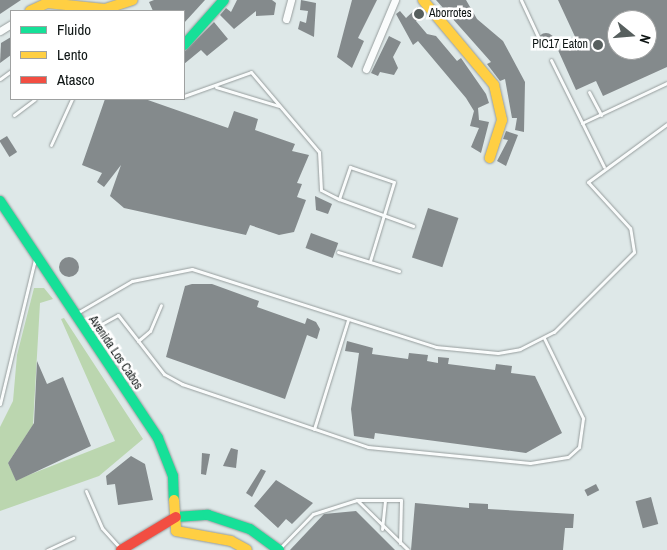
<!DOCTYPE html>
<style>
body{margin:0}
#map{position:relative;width:667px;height:550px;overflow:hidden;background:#dee8e8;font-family:"Archivo Narrow",sans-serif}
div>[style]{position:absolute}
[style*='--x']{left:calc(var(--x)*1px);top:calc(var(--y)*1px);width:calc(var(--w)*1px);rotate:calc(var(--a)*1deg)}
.green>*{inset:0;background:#bbd6af}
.building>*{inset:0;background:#848a8c;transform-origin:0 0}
.round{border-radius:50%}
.roads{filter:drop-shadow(0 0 1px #969d9d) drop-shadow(0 0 1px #969d9d)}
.lane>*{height:3px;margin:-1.5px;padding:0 1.5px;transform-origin:1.5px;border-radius:1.5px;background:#fafcfc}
.street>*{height:7px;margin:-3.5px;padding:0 3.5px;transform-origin:3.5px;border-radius:3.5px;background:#fafcfc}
.fast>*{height:10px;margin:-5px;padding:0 5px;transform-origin:5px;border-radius:5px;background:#16e098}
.slow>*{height:10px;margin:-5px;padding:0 5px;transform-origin:5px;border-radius:5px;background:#ffcf43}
.jam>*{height:10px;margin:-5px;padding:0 5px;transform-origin:5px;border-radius:5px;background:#f24e42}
.dots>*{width:14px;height:14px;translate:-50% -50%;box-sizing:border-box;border:2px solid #fff;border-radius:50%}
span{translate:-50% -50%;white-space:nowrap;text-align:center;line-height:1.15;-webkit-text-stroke:5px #fff;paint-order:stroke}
.poi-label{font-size:12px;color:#0e1514}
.left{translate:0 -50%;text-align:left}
.right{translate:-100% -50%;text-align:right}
.street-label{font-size:12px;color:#0e1514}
.legend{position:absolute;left:10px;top:10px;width:175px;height:90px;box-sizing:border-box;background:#fff;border:1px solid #9fa1a1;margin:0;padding:6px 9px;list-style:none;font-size:15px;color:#0e1514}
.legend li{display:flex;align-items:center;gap:10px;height:25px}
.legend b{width:25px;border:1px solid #9fa1a1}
.north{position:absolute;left:607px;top:10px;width:50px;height:50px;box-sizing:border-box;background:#fff;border:1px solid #9fa1a1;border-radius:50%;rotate:107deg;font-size:14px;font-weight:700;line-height:20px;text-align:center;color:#0e1514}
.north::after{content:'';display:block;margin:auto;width:18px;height:22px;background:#575f5e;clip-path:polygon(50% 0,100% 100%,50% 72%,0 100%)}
</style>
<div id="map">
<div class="green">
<div style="clip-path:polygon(34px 288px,44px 288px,53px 299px,40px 303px,33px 425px,8px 463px,16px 480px,115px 441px,61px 319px,64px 318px,143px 439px,99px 476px,0 511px,0 427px,13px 401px,17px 355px)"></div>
</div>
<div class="building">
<div style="clip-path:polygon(0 0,21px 0,0 14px)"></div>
<div style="clip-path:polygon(154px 0,205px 0,184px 23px,184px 11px,153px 11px,149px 2px)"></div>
<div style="clip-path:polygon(237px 0,272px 0,276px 3px,274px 15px,256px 16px,256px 11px,234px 29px,220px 15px,226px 8px,231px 12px)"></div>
<div style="clip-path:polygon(301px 0,316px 3px,314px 37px,298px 29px,300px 21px,306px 23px,308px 11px,300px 10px)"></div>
<div style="clip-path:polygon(352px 0,377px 0,358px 38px,364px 41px,352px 68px,337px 57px)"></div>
<div style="clip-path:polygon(436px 0,466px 0,477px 19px,503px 41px,525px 82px,524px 132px,515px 130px,517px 118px,512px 118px,505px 79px,500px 81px,487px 64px,491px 62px)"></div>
<div style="clip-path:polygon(evenodd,558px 0,667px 0,667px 67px,603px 96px,596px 81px,576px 90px,558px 50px,577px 41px,558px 0,617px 20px,647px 20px,647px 50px,617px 50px,617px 20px)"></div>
<div style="clip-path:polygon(418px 7px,424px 14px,416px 21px,427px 34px,436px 36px,457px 61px,461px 58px,486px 94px,489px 103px,478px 108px,479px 120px,489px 122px,481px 153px,471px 147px,479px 128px,470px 126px,474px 111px,466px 98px,418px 41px,413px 45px,396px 14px,400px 11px,406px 18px)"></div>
<div style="clip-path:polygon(214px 22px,228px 39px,207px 56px,201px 50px,184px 64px,184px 52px)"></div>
<div class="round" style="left:538px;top:33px;width:16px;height:16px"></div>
<div style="clip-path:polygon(389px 36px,401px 42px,393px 57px,398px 68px,394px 75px,380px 72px,378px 76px,371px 73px)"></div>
<div style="clip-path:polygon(11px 37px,11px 55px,0 63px,1px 43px)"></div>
<div style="clip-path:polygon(105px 99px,145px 99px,228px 128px,234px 111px,258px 119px,255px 130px,295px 144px,292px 151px,309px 155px,297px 183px,302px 184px,297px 197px,306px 200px,294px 232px,279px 235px,250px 225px,246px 235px,124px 208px,110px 196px,121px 165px,104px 187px,97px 182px,102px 173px,82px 165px)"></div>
<div style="clip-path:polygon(506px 131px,518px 135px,506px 166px,497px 161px,508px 140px,503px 139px)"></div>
<div style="left:7px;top:136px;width:19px;height:9px;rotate:58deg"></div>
<div style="clip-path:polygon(315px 196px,332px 204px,328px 214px,316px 210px)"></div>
<div style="left:428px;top:208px;width:32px;height:52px;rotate:18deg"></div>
<div style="left:311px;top:233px;width:29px;height:16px;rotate:20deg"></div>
<div class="round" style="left:59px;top:257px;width:20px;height:20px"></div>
<div style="clip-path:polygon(192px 284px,212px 284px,259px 301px,257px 307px,305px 324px,307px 318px,316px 322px,320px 329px,317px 339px,307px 335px,285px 399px,166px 357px,185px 286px)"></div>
<div style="clip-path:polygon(347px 341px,373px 348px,372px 354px,408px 359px,409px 353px,428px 355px,427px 361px,438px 363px,438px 357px,449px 358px,448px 364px,495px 370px,496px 364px,512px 366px,511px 373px,535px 376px,562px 433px,526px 453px,375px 433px,374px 439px,354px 436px,351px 409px,359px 353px,345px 351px)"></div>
<div style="clip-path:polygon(37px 361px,47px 384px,63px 377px,91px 446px,16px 481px,8px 463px,34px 423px)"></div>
<div style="clip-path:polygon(231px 448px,238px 450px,236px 468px,223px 466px)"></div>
<div style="clip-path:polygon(202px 453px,210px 454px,206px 475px,201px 474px)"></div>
<div style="clip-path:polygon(131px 456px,145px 464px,153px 500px,118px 505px,115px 484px,107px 485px,106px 476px)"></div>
<div style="clip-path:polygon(261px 469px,266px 471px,252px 497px,246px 493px)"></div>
<div style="clip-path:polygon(276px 480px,313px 503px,292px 524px,286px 519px,278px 528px,254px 506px)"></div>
<div style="left:596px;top:484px;width:7px;height:13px;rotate:63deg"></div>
<div style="left:651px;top:497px;width:28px;height:16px;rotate:75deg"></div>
<div style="clip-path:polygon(415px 503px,469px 508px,469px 503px,488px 504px,488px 509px,574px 514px,573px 528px,565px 528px,563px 550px,411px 550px)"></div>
<div style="clip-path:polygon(356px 511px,395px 550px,290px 550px,324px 514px)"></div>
</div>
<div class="roads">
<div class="lane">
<div style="--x:521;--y:0;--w:40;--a:65"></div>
<div style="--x:551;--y:60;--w:119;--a:63.6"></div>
<div style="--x:0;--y:79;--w:14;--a:-36"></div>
<div style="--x:216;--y:87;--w:66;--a:16.8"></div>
<div style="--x:589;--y:92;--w:26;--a:62"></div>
<div style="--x:184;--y:96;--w:71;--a:-19.7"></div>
<div style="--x:251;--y:72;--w:105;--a:49.6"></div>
<div style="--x:319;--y:152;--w:38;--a:87"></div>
<div style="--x:321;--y:190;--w:20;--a:27"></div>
<div style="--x:339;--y:199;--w:34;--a:-71"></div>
<div style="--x:350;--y:167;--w:46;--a:18.8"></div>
<div style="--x:394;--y:182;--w:83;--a:106.9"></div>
<div style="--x:14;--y:115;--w:26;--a:-37"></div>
<div style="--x:582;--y:123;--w:94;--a:-25.2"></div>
<div style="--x:51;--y:145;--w:51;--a:-65.5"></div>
<div style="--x:339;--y:199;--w:79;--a:20"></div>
<div style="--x:338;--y:252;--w:64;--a:17.3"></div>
<div style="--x:77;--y:313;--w:64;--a:-30.2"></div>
<div style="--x:132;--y:281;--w:61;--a:-11.3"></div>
<div style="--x:192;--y:269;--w:256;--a:17.7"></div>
<div style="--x:436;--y:347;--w:62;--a:5.5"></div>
<div style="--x:498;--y:353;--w:22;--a:-10"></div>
<div style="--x:520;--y:349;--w:38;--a:-27"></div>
<div style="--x:554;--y:332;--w:113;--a:-45"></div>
<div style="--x:634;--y:252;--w:24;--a:-99"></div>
<div style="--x:630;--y:228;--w:62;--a:-132.4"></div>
<div style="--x:588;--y:182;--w:98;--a:-36.3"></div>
<div style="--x:89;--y:331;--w:33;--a:-29"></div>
<div style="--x:118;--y:315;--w:75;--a:52.1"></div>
<div style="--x:164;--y:374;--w:21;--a:29"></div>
<div style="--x:182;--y:384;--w:196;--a:18.7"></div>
<div style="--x:368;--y:447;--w:163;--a:5.6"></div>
<div style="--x:530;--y:463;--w:38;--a:-9"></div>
<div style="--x:568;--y:457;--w:15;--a:-42"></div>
<div style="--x:579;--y:447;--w:29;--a:-82"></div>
<div style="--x:583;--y:418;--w:89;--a:-116"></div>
<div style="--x:138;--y:341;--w:16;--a:-40"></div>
<div style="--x:150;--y:331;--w:28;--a:-67"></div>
<div style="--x:0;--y:404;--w:149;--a:-76.4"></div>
<div style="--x:314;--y:429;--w:114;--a:-72.7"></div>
<div style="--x:86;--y:491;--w:40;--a:66.6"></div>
<div style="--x:102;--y:528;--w:28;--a:48"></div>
<div style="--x:357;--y:500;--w:28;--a:0"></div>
<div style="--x:382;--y:529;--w:29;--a:-84"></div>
<div style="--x:385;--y:500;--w:16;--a:0"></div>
<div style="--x:401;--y:500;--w:43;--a:91.3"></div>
<div style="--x:280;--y:548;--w:47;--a:-45.9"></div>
<div style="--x:313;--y:514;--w:46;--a:-17.7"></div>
<div style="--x:357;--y:500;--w:71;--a:44.4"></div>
<div style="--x:47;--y:550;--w:29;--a:-25"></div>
</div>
<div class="street">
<div style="--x:286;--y:19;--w:20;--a:-75"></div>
<div style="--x:0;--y:31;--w:13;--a:-32"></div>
<div style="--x:366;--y:69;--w:75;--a:-67.2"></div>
</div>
<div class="fast">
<div style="--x:184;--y:45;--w:60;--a:-48.4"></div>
<div style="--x:0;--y:201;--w:285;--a:56.3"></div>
<div style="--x:158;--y:438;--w:41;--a:68.5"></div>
<div style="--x:173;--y:476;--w:24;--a:88"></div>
<div style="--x:176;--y:517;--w:32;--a:-4"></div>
<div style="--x:208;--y:515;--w:44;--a:18.4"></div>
<div style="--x:250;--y:529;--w:36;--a:36"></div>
</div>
<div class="slow">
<div style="--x:423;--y:0;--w:111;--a:50.1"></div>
<div style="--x:494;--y:85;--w:36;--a:77"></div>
<div style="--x:502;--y:120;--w:40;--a:108"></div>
<div style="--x:30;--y:11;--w:19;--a:-25"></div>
<div style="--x:47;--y:3;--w:58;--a:5.9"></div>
<div style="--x:105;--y:9;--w:29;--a:-18"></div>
<div style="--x:174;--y:500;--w:31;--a:86"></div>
<div style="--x:176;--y:531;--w:56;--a:10.3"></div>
<div style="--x:231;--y:541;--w:18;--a:29"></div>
</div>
<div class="jam">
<div style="--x:121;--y:550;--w:64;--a:-31"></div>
</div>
</div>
<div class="dots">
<div style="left:419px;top:14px;background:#575f5e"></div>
<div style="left:598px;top:45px;background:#575f5e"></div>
</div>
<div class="poi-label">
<span class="left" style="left:429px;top:14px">Aborrotes</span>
<span class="right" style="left:588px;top:45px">PIC17 Eaton</span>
</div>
<div class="street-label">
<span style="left:115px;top:353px;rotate:56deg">Avenida Los Cabos</span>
</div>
<ul class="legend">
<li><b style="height:6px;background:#16e098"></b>Fluido</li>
<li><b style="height:6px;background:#ffcf43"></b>Lento</li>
<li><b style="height:6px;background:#f24e42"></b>Atasco</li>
</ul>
<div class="north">N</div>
</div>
